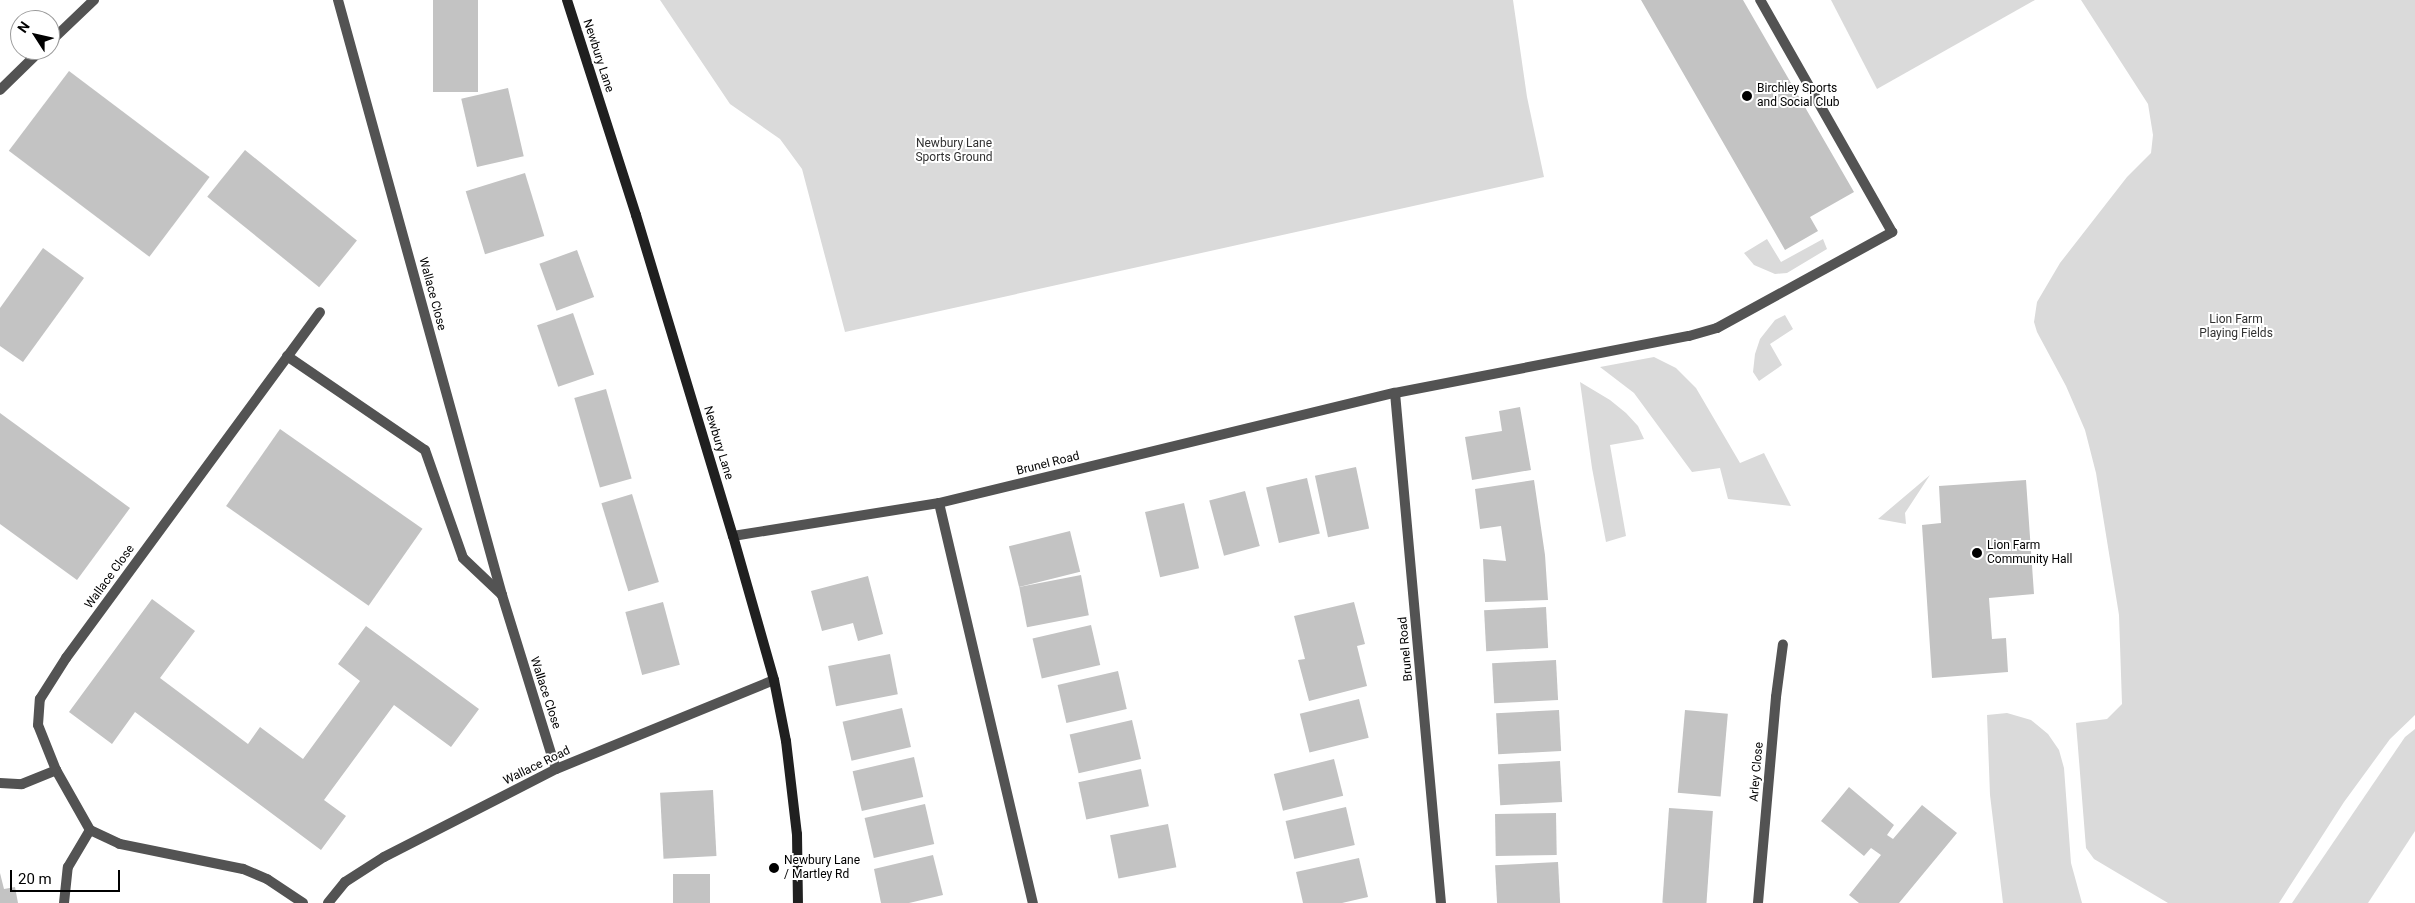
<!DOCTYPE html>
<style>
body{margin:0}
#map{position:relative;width:2415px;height:903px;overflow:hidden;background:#fff;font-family:Roboto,sans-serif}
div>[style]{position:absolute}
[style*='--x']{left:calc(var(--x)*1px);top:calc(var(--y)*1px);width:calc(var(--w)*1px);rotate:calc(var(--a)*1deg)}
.green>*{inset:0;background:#dadada}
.building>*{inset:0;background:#c3c3c3;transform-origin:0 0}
.lane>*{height:10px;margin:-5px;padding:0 5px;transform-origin:5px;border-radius:5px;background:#535353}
.street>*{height:10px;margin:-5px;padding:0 5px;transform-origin:5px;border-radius:5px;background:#535353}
.secondary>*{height:10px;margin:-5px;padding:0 5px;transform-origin:5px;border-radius:5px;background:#202020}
.dots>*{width:14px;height:14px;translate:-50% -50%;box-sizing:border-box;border:2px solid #fff;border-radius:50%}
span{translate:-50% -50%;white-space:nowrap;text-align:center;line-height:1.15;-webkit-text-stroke:4px #fff;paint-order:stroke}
.street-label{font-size:12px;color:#000}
.poi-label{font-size:12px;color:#000}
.left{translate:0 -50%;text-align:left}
.park-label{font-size:12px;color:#313131}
.north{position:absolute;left:10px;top:10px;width:50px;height:50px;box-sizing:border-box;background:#fff;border:1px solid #999;border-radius:50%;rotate:305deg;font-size:14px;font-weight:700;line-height:20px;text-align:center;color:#000}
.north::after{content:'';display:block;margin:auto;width:18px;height:22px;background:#000;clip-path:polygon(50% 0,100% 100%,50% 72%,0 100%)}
.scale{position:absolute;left:10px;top:870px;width:110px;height:22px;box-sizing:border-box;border:2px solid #000;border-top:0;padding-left:6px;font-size:15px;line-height:18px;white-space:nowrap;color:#000;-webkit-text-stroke:4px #fff;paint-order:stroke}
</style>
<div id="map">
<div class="green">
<div style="clip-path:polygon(660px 0,1513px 0,1527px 97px,1544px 177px,845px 332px,802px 169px,780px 139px,730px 104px)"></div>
<div style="clip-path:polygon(1831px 0,2035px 0,1877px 89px)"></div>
<div style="clip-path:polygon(2081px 0,2415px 0,2415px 715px,2390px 739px,2344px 802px,2279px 903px,2168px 903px,2094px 859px,2086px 848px,2076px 723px,2107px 719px,2122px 704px,2119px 615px,2096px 473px,2085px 430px,2066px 386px,2037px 332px,2034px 322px,2037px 302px,2060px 263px,2127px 177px,2151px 153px,2153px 135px,2148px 104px)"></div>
<div style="clip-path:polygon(1767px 239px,1781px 262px,1823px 239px,1827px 249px,1787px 273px,1775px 274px,1754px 265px,1744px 253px)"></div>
<div style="clip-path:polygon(1785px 315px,1793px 329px,1770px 344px,1782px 365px,1759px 381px,1753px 372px,1755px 354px,1760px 339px,1775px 320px)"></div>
<div style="clip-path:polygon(1654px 357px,1676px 368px,1696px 388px,1740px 463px,1764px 453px,1791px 506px,1728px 499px,1720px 468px,1692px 472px,1634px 393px,1600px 367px)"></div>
<div style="clip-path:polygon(1580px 382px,1610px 400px,1626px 413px,1638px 426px,1644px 439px,1610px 445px,1626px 536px,1606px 542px,1592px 468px)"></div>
<div style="clip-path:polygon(1930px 475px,1905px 513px,1906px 524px,1878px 519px)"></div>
<div style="clip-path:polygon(2007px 713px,2031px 720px,2048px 734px,2059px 750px,2064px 768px,2071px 863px,2082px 903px,2003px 903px,1990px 795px,1987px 715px)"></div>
<div style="clip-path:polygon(2415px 729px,2415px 831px,2368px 903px,2292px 903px,2405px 737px)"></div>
</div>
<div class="building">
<div style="left:433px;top:0;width:45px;height:92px"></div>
<div style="clip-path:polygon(1641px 0,1743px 0,1854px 192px,1810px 217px,1818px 231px,1785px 250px)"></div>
<div style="left:69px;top:71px;width:176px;height:100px;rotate:37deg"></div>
<div style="left:508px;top:88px;width:70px;height:48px;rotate:77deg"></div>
<div style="left:245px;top:150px;width:144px;height:60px;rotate:39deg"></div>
<div style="left:525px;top:173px;width:66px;height:62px;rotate:73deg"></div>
<div style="clip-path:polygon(43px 248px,84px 278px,23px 362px,0 346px,0 308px)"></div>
<div style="left:577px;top:250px;width:50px;height:40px;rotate:70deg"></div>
<div style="left:573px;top:313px;width:65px;height:38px;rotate:71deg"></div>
<div style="left:606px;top:389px;width:93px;height:33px;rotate:74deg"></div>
<div style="clip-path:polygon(1520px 407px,1531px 470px,1472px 480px,1465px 437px,1502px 431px,1499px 411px)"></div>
<div style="clip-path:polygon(0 413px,130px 508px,77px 580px,0 524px)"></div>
<div style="left:280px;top:429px;width:174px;height:94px;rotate:35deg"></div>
<div style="left:1356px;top:467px;width:63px;height:42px;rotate:78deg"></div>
<div style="left:1307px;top:478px;width:57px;height:42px;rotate:77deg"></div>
<div style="clip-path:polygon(1534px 480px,1545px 555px,1548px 600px,1485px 602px,1483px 559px,1506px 561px,1501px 526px,1480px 529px,1475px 489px)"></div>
<div style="clip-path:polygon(2026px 480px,2034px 594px,1989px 598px,1992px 639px,2006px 638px,2008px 672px,1932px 678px,1922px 525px,1941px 523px,1939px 486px)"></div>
<div style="left:1245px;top:491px;width:57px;height:37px;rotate:75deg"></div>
<div style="left:632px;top:494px;width:92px;height:32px;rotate:73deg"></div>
<div style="left:1184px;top:503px;width:67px;height:40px;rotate:77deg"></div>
<div style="left:1070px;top:531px;width:42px;height:63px;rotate:76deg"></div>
<div style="left:1081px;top:575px;width:41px;height:63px;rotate:79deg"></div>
<div style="clip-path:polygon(868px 576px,883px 634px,858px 641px,853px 623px,822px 631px,811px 591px)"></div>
<div style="clip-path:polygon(152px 599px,195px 631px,160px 678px,248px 744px,260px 727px,303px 759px,360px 681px,338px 664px,366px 626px,479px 709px,451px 747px,394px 705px,324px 800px,346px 816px,321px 850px,135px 712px,112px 744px,69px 712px)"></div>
<div style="left:663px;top:602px;width:65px;height:39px;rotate:75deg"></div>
<div style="clip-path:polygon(1354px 602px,1365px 644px,1357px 646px,1367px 686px,1309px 701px,1298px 660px,1305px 659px,1294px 616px)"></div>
<div style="left:1546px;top:607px;width:41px;height:62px;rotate:87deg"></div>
<div style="left:1091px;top:625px;width:41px;height:60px;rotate:77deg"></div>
<div style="left:890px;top:654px;width:41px;height:63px;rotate:79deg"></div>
<div style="left:1556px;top:660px;width:40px;height:64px;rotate:87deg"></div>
<div style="left:1118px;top:671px;width:39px;height:62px;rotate:77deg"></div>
<div style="left:1359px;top:699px;width:40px;height:61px;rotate:76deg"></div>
<div style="left:902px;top:708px;width:40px;height:61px;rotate:77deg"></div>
<div style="left:1559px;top:710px;width:41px;height:63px;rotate:87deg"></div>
<div style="left:1685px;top:710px;width:43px;height:83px;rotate:5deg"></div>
<div style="left:1132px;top:720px;width:40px;height:64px;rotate:77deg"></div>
<div style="left:914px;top:757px;width:41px;height:63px;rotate:77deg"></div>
<div style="left:1334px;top:759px;width:38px;height:62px;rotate:76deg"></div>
<div style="left:1560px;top:761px;width:41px;height:62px;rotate:87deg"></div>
<div style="left:1141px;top:769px;width:38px;height:64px;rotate:78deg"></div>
<div style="clip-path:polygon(1849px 787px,1894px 825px,1887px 835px,1893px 839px,1922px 805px,1957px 833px,1899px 903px,1859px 903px,1849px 895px,1881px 855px,1871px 848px,1864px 856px,1821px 821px)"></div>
<div style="left:713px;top:790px;width:66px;height:53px;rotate:87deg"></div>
<div style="left:925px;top:804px;width:41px;height:62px;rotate:77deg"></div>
<div style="left:1346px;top:807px;width:39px;height:62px;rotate:77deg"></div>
<div style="left:1669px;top:808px;width:44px;height:95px;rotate:4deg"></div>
<div style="left:1556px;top:813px;width:42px;height:61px;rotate:89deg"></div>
<div style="left:1168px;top:824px;width:44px;height:59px;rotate:79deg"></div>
<div style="clip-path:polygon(933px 855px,943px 895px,909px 903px,881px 903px,874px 869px)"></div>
<div style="clip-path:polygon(1359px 858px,1368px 897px,1342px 903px,1303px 903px,1296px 872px)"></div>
<div style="left:1558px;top:862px;width:41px;height:63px;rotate:87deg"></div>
<div style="clip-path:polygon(0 873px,4px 889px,15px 887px,18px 903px,0 903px)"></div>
<div style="left:673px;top:874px;width:37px;height:29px"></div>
</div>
<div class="lane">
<div style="--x:338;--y:0;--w:617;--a:74.59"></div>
<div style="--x:1689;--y:336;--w:29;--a:-16"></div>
<div style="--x:1717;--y:328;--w:200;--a:-28.7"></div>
<div style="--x:1892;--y:232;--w:267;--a:-119.6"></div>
<div style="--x:1776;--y:697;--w:53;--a:-82.5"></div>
<div style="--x:64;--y:903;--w:36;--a:-84"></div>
<div style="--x:68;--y:867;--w:43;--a:-59.3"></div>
</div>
<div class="street">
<div style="--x:50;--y:42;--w:61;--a:-43.7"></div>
<div style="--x:0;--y:90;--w:57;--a:-44.3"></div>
<div style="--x:287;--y:356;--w:167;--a:34.3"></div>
<div style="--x:425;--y:450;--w:114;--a:70.6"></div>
<div style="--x:463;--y:558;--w:54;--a:43.5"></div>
<div style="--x:502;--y:595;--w:182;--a:72.8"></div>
<div style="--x:1395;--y:393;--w:512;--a:84.85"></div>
<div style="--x:939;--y:503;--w:411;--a:76.8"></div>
<div style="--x:733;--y:536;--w:209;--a:-9.1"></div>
<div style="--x:939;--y:503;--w:469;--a:-13.6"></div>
<div style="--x:1395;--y:393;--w:299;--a:-11"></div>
<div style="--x:0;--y:783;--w:22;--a:3"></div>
<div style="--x:22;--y:784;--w:37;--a:-22"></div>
<div style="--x:303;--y:903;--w:43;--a:-146.3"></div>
<div style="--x:267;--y:879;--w:26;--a:-157"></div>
<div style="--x:243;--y:869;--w:126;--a:-168.5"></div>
<div style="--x:120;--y:844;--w:33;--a:-155"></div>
<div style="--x:90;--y:830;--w:69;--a:-119.5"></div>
<div style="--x:56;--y:770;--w:48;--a:-111.8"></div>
<div style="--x:38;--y:725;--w:26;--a:-86"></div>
<div style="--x:40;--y:699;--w:49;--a:-57.6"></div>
<div style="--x:66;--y:658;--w:429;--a:-53.7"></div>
<div style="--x:328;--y:903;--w:27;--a:-51"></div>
<div style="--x:345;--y:882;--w:46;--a:-32.7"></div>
<div style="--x:384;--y:857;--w:193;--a:-27.1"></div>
<div style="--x:556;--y:769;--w:235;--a:-22.2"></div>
<div style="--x:1758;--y:903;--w:207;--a:-85"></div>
</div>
<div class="secondary">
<div style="--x:567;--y:0;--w:226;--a:72.2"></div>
<div style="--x:636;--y:215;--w:335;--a:73.2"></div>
<div style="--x:733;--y:536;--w:150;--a:74.1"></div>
<div style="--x:774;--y:680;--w:62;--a:78.9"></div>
<div style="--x:786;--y:741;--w:94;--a:83.3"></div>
<div style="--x:797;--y:834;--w:69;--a:89.2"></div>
</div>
<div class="dots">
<div style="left:1747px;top:96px;background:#000"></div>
<div style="left:1977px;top:553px;background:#000"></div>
<div style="left:774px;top:868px;background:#000"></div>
</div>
<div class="street-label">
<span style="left:598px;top:56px;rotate:72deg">Newbury Lane</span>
<span style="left:432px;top:294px;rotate:75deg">Wallace Close</span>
<span style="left:718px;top:443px;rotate:73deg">Newbury Lane</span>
<span style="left:1048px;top:464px;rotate:-14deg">Brunel Road</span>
<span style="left:110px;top:577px;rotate:-54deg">Wallace Close</span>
<span style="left:1406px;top:649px;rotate:-95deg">Brunel Road</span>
<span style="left:545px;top:693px;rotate:72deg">Wallace Close</span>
<span style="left:537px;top:766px;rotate:-26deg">Wallace Road</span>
<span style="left:1757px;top:772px;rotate:-85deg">Arley Close</span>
</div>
<div class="poi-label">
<span class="left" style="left:1757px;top:96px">Birchley Sports<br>and Social Club</span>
<span class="left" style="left:1987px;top:553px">Lion Farm<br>Community Hall</span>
<span class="left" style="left:784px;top:868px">Newbury Lane<br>/ Martley Rd</span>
</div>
<div class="park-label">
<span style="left:954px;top:151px">Newbury Lane<br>Sports Ground</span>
<span style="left:2236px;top:327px">Lion Farm<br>Playing Fields</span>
</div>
<div class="north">N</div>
<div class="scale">20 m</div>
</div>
